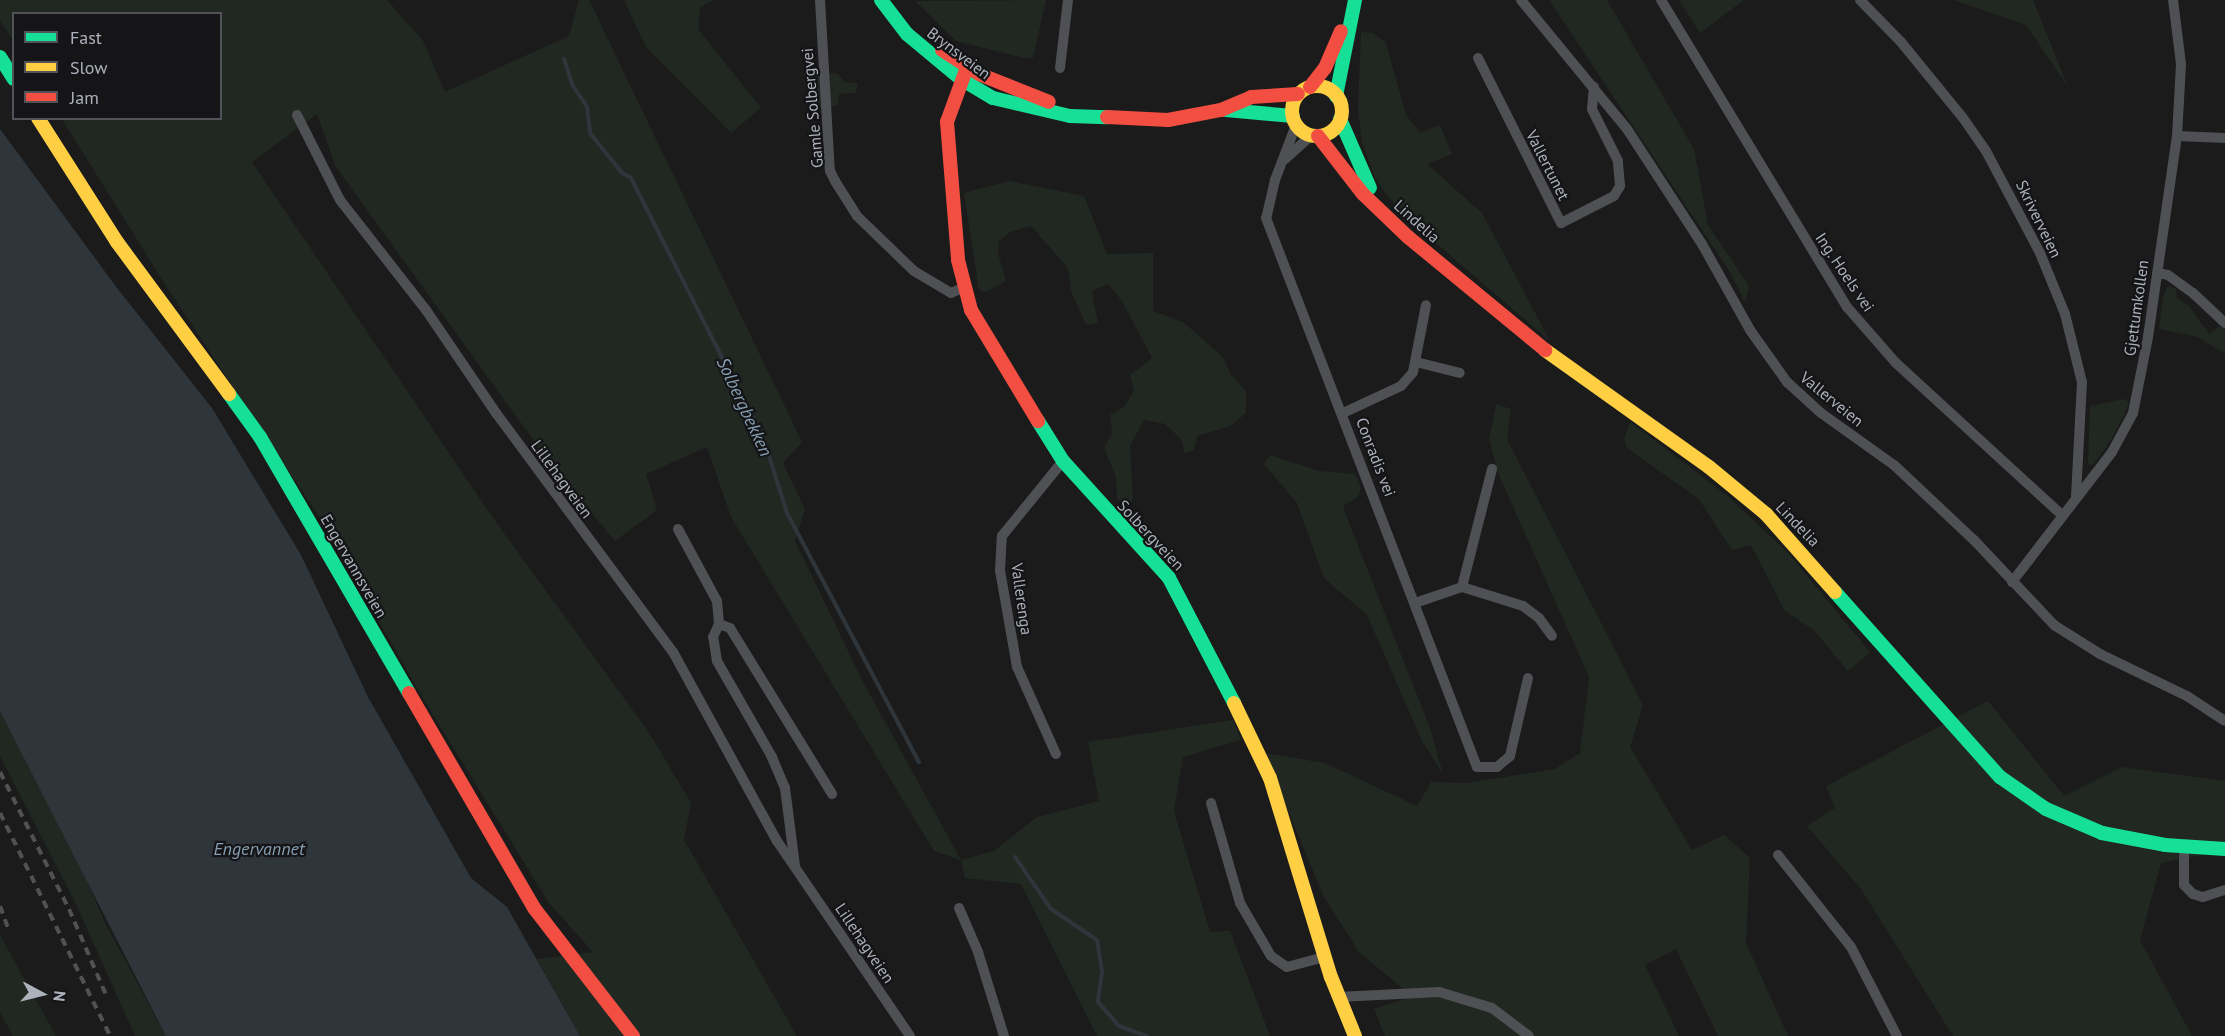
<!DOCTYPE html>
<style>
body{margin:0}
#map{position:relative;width:2225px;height:1036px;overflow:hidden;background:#1b1b1b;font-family:"PT Sans",sans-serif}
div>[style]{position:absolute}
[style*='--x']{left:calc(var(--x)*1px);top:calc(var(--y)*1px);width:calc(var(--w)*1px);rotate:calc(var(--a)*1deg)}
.green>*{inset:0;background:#212822}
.water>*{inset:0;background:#2e363c}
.stream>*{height:4px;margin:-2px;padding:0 2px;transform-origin:2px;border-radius:2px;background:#2e363c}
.street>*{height:10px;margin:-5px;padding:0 5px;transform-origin:5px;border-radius:5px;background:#4f5054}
.fast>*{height:14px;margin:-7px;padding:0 7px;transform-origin:7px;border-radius:7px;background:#16e098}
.slow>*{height:14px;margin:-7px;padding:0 7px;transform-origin:7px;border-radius:7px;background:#ffcf43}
.slow>.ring{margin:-7px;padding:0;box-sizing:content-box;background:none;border:14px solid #ffcf43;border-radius:50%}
.jam>*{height:14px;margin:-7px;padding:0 7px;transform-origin:7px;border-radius:7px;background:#f24e42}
.rail>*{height:4px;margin-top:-2px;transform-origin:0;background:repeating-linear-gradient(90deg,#505153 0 8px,transparent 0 14px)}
span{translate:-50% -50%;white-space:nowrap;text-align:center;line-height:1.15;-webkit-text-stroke:4.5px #151517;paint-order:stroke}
.street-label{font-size:16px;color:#adb1bb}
.water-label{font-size:18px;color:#869fb3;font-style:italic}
.legend{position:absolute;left:12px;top:12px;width:210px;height:108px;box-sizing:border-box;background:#151517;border:2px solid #525359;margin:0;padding:8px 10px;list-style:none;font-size:18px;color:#adb1bb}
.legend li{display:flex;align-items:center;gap:12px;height:30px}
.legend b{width:30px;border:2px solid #525359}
.north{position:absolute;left:12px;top:964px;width:60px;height:60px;-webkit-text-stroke:4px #151517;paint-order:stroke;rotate:97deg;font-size:16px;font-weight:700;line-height:24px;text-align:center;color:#adb1bb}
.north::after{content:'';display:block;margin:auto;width:21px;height:27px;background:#adb1bb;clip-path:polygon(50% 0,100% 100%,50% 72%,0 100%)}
</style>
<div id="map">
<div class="green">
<div style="clip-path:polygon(0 0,387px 0,423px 41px,445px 92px,569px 36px,579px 0,589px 0,802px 442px,783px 463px,805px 509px,795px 541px,862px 680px,961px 860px,994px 851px,1037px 817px,1099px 801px,1088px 742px,1233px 720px,1241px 740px,1183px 757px,1174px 811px,1210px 932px,1230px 931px,1270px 1036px,1097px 1036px,1021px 884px,965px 878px,961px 860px,934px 851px,731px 517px,707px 447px,646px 474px,657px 510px,615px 541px,550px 463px,336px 167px,317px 114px,252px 162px,493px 518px,650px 734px,691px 803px,684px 840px,797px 1036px,580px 1036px,537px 959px,593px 952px,549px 903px,427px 705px,318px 515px,166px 286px,62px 119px,220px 118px,220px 14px,14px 14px,13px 40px,0 21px)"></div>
<div style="clip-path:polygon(624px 0,715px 0,700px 7px,698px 29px,761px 108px,731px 133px,646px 47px)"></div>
<div style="clip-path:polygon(1046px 0,1033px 58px,1024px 58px,956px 41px,915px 1px)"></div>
<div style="clip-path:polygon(1549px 0,1607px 0,1694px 149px,1708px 225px,1749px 286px,1745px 302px,1728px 269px)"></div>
<div style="clip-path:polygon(1679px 0,1744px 0,1700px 33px)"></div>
<div style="clip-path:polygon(1954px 0,2033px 0,2068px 87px,2026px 25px)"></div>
<div style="clip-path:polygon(1361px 32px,1373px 33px,1386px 43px,1406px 115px,1420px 133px,1440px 125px,1452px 154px,1427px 164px,1482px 213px,1550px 341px,1401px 213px,1375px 178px,1362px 142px,1358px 110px)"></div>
<div style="clip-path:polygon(814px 71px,838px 74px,844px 82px,858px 83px,856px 93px,839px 94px,838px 105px,814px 110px,804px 81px)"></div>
<div style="clip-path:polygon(1009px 181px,1084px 196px,1107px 254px,1153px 253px,1153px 311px,1183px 322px,1223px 357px,1231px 375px,1246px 391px,1246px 413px,1231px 426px,1197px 436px,1194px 450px,1185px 453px,1181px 439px,1165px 424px,1144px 420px,1130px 446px,1133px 500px,1128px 507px,1117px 498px,1116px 477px,1104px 448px,1112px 433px,1110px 415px,1124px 407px,1134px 391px,1130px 375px,1152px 358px,1122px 301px,1108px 284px,1092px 291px,1098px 323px,1086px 325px,1071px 291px,1068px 268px,1031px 226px,1010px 232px,999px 241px,998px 253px,1006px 281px,985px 292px,979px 290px,964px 193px)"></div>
<div style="clip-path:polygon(2168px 286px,2176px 289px,2177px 298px,2189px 306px,2209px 334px,2220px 326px,2225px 330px,2225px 354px,2198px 337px,2159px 329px,2163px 297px)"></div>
<div style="clip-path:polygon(2125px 399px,2129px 402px,2126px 411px,2111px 440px,2093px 465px,2088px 464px,2090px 406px)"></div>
<div style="clip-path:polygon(1496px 404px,1511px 409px,1507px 439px,1643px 705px,1630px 747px,1692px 850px,1724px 835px,1750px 858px,1746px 943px,1788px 1036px,1718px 1036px,1676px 949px,1645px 965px,1679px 1036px,1385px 1036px,1374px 1009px,1405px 999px,1402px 988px,1359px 952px,1323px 895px,1264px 753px,1325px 763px,1417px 806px,1431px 782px,1467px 783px,1555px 769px,1580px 753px,1589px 677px,1498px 473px,1489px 439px)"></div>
<div style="clip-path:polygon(1630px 422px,1728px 496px,1789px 554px,1870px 652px,1848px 671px,1814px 630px,1785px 611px,1751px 545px,1732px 550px,1699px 499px,1627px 448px,1624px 439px)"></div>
<div style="clip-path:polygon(1270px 455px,1319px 471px,1355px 474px,1361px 488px,1357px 498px,1344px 505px,1344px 510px,1430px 728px,1443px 774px,1422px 741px,1367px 615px,1324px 578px,1297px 503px,1264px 464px)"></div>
<div style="clip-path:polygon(1988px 701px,2064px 796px,2122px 767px,2225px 781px,2225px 850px,2161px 863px,2140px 940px,2192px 1036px,1953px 1036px,1861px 889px,1807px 826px,1835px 808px,1826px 786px)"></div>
<div style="clip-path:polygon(0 711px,83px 872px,106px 925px,166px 1036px,135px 1036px,77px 906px,0 756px)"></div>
<div style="clip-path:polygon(0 936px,0 935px,56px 1036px,13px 1036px,0 1012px)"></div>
</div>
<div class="water">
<div style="clip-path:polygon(0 129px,117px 288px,212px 408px,301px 555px,368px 697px,471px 878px,507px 907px,580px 1036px,166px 1036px,0 711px)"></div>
</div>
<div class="stream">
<div style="--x:564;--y:59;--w:28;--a:72"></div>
<div style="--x:573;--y:86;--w:25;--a:56"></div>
<div style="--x:587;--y:107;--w:26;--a:83"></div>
<div style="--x:590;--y:133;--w:51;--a:51.3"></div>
<div style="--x:622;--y:173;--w:10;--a:29"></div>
<div style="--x:631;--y:178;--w:294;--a:63.1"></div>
<div style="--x:764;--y:440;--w:77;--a:72.5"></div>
<div style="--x:787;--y:513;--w:282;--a:62.1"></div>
<div style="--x:1015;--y:857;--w:63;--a:55.3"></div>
<div style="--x:1051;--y:909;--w:55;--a:34"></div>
<div style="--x:1097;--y:940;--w:32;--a:81"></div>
<div style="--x:1102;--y:972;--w:30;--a:98"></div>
<div style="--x:1098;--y:1002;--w:32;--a:49"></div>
<div style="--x:1119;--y:1026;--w:30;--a:20"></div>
</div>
<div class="street">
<div style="--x:820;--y:0;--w:171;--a:86.7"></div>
<div style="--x:830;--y:171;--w:11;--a:63"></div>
<div style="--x:835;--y:181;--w:41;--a:57.8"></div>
<div style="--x:857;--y:216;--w:79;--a:44"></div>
<div style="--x:914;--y:271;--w:43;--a:30.7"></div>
<div style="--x:951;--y:293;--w:13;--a:-23"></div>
<div style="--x:1521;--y:0;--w:167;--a:50.6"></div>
<div style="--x:1627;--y:129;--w:137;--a:56.9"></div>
<div style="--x:1702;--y:244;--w:98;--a:60.8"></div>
<div style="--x:1750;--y:330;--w:64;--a:54.6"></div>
<div style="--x:1787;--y:382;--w:46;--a:42.4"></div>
<div style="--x:1821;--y:413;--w:90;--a:35.5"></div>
<div style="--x:1894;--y:465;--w:110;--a:43.2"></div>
<div style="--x:1974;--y:540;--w:117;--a:46.7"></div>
<div style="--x:2054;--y:625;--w:54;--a:32.2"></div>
<div style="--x:2100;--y:654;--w:97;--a:25.8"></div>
<div style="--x:2187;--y:696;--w:45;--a:33.3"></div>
<div style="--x:1661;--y:0;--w:359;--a:58.8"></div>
<div style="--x:1847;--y:307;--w:74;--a:48.8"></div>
<div style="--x:1896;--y:363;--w:224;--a:42.5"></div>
<div style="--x:1860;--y:0;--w:59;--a:45.7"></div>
<div style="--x:1901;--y:42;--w:98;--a:50.8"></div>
<div style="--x:1963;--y:118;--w:40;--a:55.1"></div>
<div style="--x:1986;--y:151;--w:115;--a:62.1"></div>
<div style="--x:2040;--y:253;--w:66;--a:67.7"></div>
<div style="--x:2065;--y:314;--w:70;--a:76"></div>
<div style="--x:2082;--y:382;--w:114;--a:93"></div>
<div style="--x:1478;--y:58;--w:185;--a:63.3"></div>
<div style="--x:1561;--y:223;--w:59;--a:-27"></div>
<div style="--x:1614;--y:196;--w:12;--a:-59"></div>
<div style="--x:1620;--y:186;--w:25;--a:-95"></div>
<div style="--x:1618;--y:161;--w:58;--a:-116.6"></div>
<div style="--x:1592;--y:109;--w:22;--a:-85"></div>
<div style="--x:1060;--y:68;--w:68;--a:-83.3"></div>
<div style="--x:297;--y:115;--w:95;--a:63.2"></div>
<div style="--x:340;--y:200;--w:140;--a:52"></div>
<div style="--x:426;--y:310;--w:125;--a:55.8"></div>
<div style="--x:496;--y:413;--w:297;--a:53.5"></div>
<div style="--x:673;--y:652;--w:216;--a:61.2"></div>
<div style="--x:777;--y:841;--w:236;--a:55.7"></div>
<div style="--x:1296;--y:125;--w:59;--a:110.9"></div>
<div style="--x:1275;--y:180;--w:39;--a:103"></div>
<div style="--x:1266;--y:218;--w:588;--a:68.98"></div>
<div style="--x:1477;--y:767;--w:20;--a:0"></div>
<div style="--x:1497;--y:767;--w:17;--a:-40"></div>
<div style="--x:1510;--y:756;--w:80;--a:-77"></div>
<div style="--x:2177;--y:136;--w:48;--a:2.4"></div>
<div style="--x:1285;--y:159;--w:36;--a:-42"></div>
<div style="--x:2157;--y:273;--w:11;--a:10"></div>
<div style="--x:2168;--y:275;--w:31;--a:36"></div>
<div style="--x:2193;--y:293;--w:44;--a:43.2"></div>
<div style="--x:1416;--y:362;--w:45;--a:14"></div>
<div style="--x:1343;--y:413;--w:64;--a:-25"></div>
<div style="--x:1401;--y:386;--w:18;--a:-49"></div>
<div style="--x:1413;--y:372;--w:68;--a:-79"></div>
<div style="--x:678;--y:529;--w:82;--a:61.6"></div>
<div style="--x:717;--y:601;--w:23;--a:85"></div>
<div style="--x:2012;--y:582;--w:164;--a:-52.4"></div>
<div style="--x:2112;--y:452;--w:44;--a:-61.7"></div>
<div style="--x:2133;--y:413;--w:77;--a:-78.8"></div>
<div style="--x:2148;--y:337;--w:203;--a:-81.8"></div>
<div style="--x:2177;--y:136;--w:72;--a:-86.8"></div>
<div style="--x:2181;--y:64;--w:64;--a:-97.1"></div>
<div style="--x:1462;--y:587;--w:64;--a:17.3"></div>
<div style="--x:1523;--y:606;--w:20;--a:37"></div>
<div style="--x:1539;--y:618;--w:22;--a:54"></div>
<div style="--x:1415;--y:603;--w:50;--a:-18.8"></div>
<div style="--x:1462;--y:587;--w:122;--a:-75.7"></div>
<div style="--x:1056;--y:754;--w:95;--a:-114.1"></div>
<div style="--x:1017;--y:667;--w:97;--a:-100"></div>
<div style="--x:1000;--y:571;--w:35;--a:-87"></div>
<div style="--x:1002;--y:536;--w:97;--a:-50.9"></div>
<div style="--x:1211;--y:803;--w:104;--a:73.8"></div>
<div style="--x:1240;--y:903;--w:61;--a:59.7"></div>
<div style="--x:1271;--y:956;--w:19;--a:35"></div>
<div style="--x:1287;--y:967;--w:39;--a:-15"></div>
<div style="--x:2184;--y:847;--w:38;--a:90"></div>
<div style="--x:2184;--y:885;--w:13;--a:45"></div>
<div style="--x:2193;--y:894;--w:10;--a:17"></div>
<div style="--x:2203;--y:897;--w:23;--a:-18"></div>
<div style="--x:1778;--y:855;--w:117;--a:51.6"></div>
<div style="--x:1851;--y:947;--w:100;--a:62.7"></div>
<div style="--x:795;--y:866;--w:79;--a:-97.3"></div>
<div style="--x:785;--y:788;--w:34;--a:-113"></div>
<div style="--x:772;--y:757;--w:111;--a:-119.8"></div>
<div style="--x:717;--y:661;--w:24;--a:-99"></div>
<div style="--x:713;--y:637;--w:14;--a:-65"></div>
<div style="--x:719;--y:624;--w:12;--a:20"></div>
<div style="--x:730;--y:628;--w:195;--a:58.4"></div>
<div style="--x:959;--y:908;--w:48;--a:66.6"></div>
<div style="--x:978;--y:952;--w:88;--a:72.8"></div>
<div style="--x:1338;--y:997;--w:101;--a:-2.8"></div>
<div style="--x:1439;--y:992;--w:55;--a:16.8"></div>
<div style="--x:1492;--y:1008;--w:46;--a:37.1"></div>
</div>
<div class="fast">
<div style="--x:881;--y:0;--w:43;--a:52.6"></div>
<div style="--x:907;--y:34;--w:70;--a:39.8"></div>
<div style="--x:961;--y:79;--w:37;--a:31"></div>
<div style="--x:993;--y:98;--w:79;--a:13.2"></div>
<div style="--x:1070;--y:116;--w:37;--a:2"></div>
<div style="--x:0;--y:57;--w:26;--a:58"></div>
<div style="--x:1336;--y:96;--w:98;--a:-78.8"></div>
<div style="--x:1226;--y:110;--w:67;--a:5.1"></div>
<div style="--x:1340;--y:119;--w:75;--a:66.5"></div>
<div style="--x:229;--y:394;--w:53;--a:54.2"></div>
<div style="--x:260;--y:437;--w:296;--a:59.8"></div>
<div style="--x:1038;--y:421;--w:47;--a:58"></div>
<div style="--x:1063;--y:461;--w:158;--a:47.8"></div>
<div style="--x:1169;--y:578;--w:141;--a:62.5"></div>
<div style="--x:1835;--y:592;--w:248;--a:48.3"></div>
<div style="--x:2000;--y:777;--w:56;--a:34.8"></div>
<div style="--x:2046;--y:809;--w:61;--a:23.2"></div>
<div style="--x:2102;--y:833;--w:64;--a:10.8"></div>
<div style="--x:2165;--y:845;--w:60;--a:3.8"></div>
</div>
<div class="slow">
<div class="ring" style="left:1292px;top:86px;width:36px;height:36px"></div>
<div style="--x:38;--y:118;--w:147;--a:57.5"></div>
<div style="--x:117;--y:242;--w:189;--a:53.6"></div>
<div style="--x:1545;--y:350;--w:201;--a:35.5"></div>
<div style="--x:1709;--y:467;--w:74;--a:39.5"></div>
<div style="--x:1766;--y:514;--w:104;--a:48.5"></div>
<div style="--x:1234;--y:703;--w:83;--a:64.4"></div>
<div style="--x:1270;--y:778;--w:208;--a:73"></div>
<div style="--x:1331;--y:977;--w:64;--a:67.9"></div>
</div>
<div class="jam">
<div style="--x:942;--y:50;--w:44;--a:33"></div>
<div style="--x:979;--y:74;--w:75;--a:21.8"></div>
<div style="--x:966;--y:70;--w:55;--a:110.1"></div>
<div style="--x:947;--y:122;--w:138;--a:85.4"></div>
<div style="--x:958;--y:260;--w:52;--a:75.4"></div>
<div style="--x:971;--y:310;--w:130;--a:58.9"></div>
<div style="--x:1310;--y:87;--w:24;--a:-52"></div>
<div style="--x:1325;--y:68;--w:40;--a:-66.6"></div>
<div style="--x:1107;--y:117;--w:61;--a:2.8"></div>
<div style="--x:1168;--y:120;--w:54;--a:-10.7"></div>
<div style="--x:1221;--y:110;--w:33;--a:-23"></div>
<div style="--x:1251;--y:97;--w:47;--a:-3.7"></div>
<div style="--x:1318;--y:136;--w:73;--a:52.2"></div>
<div style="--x:1363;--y:194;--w:62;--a:43.7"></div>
<div style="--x:1408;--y:237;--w:178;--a:39.5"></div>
<div style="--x:409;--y:693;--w:249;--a:59.8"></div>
<div style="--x:534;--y:908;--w:162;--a:52.3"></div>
</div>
<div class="rail">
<div style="--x:0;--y:772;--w:153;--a:63.3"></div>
<div style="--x:69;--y:909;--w:94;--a:66.7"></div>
<div style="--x:0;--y:813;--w:249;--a:63.7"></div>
<div style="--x:0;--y:906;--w:23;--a:70"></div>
</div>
<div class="street-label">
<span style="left:959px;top:53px;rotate:37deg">Brynsveien</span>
<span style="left:812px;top:108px;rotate:-95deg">Gamle Solbergvei</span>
<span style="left:1548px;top:165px;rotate:63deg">Vallertunet</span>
<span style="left:2039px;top:219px;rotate:64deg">Skriverveien</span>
<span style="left:1417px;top:221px;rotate:42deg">Lindelia</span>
<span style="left:1845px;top:272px;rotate:56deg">Ing. Hoels vei</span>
<span style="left:2136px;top:308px;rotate:-82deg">Gjettumkollen</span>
<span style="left:1832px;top:399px;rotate:39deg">Vallerveien</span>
<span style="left:1376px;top:457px;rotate:69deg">Conradis vei</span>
<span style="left:562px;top:479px;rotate:54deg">Lillehagveien</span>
<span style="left:1798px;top:524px;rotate:46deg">Lindelia</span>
<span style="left:1151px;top:535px;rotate:47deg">Solbergveien</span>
<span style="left:354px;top:566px;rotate:60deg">Engervannsveien</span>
<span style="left:1022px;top:599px;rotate:82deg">Vallerenga</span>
<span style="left:865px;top:943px;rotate:56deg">Lillehagveien</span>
</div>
<div class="water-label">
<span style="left:744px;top:407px;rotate:65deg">Solbergbekken</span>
<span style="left:259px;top:849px">Engervannet</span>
</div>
<ul class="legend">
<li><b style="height:8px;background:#16e098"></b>Fast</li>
<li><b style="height:8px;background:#ffcf43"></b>Slow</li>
<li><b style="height:8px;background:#f24e42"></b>Jam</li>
</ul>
<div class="north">N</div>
</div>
